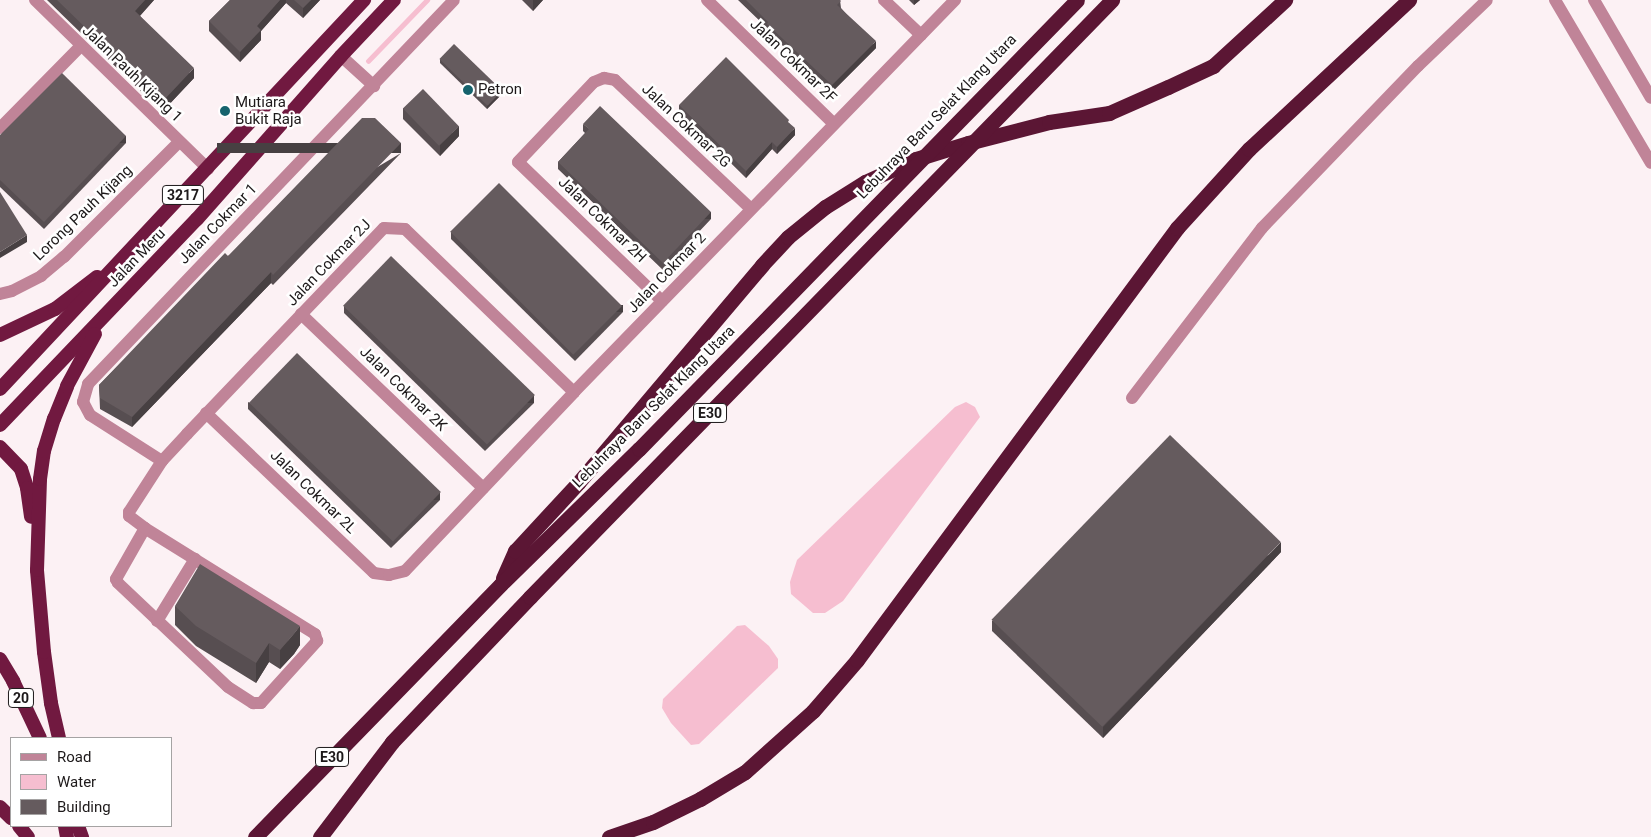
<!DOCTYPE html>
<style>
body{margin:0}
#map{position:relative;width:1651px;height:837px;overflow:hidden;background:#fcf1f4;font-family:Roboto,sans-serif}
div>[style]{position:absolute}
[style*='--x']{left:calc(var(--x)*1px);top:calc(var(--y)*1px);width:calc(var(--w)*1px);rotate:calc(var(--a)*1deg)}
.water>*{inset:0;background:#f6bed0}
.stream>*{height:4.5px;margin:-2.25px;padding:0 2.25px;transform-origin:2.25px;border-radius:2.25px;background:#f6bed0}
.minor>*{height:12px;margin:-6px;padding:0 6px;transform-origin:6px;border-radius:6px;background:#c08498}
.tertiary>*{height:12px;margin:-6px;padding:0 6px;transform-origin:6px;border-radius:6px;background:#c08498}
.trunk>*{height:14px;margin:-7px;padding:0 7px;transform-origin:7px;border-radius:7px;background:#711940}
.motorway>*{height:15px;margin:-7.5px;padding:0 7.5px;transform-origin:7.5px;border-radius:7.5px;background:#5b1634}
.wall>*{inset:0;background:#574e51}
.shaded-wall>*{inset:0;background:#474042;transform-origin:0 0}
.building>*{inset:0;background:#655b5e;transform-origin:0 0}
.dots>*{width:14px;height:14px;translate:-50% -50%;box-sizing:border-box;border:2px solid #fff;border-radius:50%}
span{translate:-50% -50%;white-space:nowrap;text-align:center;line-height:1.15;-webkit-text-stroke:5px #fff;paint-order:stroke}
.shield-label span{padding:1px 4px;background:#fff;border:1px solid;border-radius:4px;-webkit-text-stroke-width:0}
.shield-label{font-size:14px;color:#1d191a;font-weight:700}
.street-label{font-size:15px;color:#1d191a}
.poi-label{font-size:15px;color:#1d191a}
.left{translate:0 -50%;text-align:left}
.legend{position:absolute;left:10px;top:737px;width:162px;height:90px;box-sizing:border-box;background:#fff;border:1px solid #a5a3a3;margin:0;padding:6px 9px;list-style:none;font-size:15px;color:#1d191a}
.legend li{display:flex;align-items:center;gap:10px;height:25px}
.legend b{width:25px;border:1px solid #a5a3a3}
</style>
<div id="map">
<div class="water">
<div style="clip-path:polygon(966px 402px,975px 407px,980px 417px,843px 601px,825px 613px,813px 613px,791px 594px,790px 582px,797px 560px,955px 407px)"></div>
<div style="clip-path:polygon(745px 625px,769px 646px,778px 659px,778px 668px,699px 744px,691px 745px,671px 723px,662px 708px,663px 699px,737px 626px)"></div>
</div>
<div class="stream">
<div style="--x:368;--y:61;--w:85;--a:-46"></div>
</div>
<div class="minor">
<div style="--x:35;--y:0;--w:242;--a:44.3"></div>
<div style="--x:707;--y:0;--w:177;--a:44.3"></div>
<div style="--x:884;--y:0;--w:51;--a:43.4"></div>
<div style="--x:341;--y:56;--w:45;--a:42.3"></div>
<div style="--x:0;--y:128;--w:114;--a:-45.4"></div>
<div style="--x:0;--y:294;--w:12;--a:-14"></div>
<div style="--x:12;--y:291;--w:33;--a:-27"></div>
<div style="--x:41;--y:276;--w:30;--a:-40"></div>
<div style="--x:64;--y:257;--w:163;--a:-45"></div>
<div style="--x:662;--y:301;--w:200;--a:-136"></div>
<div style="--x:518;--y:162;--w:110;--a:-46.5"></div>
<div style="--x:594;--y:82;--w:11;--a:-22"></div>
<div style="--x:604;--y:78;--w:11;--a:10"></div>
<div style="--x:615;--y:80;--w:187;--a:43.5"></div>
<div style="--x:301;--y:314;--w:252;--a:43.7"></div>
<div style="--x:1132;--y:398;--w:214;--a:-52.6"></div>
<div style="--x:1262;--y:228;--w:225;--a:-46.1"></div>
<div style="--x:1418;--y:66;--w:95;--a:-43.7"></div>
<div style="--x:206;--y:413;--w:232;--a:43.6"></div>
<div style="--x:374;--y:573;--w:15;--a:8"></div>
<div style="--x:389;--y:575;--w:16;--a:-14"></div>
<div style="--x:405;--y:571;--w:246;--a:-46.6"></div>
<div style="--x:574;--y:392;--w:547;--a:-45.82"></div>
<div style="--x:162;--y:461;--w:85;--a:-147.4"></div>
<div style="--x:90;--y:415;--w:15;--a:-118"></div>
<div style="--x:83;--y:402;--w:19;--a:-74"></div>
<div style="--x:88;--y:384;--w:530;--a:-46.37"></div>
<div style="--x:145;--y:528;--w:59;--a:119.6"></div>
<div style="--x:116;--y:579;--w:4;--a:63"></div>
<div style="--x:118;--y:583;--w:151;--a:43.4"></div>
<div style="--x:228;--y:687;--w:30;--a:33"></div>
<div style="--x:253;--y:703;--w:8;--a:0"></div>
<div style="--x:261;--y:703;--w:84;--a:-47.9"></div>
<div style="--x:317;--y:641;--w:7;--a:-106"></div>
<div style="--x:315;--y:634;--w:200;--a:-148.1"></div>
<div style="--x:145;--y:528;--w:20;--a:-143"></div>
<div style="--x:129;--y:516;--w:4;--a:-90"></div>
<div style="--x:129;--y:512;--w:61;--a:-57.1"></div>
<div style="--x:162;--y:461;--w:37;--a:-47"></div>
<div style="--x:187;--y:434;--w:285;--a:-46.3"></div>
<div style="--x:384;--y:228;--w:21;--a:3"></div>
<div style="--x:405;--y:229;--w:235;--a:44"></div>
<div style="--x:157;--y:621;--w:73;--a:-58.5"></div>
</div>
<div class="tertiary">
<div style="--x:1555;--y:0;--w:189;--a:59.5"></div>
<div style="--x:1594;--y:0;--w:113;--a:59.8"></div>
</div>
<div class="trunk">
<div style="--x:0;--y:335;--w:61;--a:-25.3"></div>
<div style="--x:55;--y:309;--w:53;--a:-37.3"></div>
<div style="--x:0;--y:389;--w:533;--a:-46.9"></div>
<div style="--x:0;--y:425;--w:285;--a:-46.3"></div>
<div style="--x:197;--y:219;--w:217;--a:-48.5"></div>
<div style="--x:341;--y:56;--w:77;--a:-46.6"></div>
<div style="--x:0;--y:447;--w:30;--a:46"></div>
<div style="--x:21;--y:469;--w:20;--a:72"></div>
<div style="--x:27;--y:488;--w:29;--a:82"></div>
<div style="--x:0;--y:659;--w:26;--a:59"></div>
<div style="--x:13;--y:681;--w:63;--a:64.7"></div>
<div style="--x:59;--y:738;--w:36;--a:-103"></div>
<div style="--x:51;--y:703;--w:51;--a:-97.8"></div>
<div style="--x:44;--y:652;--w:82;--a:-94.9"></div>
<div style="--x:37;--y:570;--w:91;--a:-88.1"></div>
<div style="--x:40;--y:479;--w:28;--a:-82"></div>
<div style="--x:44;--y:451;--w:34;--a:-73"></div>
<div style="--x:54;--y:419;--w:35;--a:-68"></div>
<div style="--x:67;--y:386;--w:59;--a:-61.7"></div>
<div style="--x:0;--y:807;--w:16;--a:45"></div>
<div style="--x:19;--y:826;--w:14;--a:51"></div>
<div style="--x:65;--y:826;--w:11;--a:80"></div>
<div style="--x:78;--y:826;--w:12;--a:70"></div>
</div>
<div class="motorway">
<div style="--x:503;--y:578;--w:30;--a:-66"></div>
<div style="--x:515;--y:551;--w:93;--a:-47.2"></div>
<div style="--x:578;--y:483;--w:285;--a:-49.8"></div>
<div style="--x:762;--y:265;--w:38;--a:-47"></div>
<div style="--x:788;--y:237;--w:48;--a:-39"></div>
<div style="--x:825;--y:207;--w:47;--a:-32"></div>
<div style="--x:865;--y:182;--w:56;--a:-24.3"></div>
<div style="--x:916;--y:159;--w:54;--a:-17.1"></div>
<div style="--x:968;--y:143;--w:84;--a:-14.5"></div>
<div style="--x:1049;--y:122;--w:61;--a:-8.5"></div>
<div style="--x:1109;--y:113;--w:64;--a:-23.8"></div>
<div style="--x:1168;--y:87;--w:50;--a:-25"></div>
<div style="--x:1213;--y:66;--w:98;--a:-42.5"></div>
<div style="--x:255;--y:837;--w:353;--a:-45.8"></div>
<div style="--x:501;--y:584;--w:193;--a:-44.4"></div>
<div style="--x:639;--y:449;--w:627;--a:-45.71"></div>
<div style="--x:320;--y:837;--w:119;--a:-52.8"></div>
<div style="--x:392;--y:742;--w:200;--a:-46.4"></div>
<div style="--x:530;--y:597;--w:834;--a:-45.73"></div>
<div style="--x:609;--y:837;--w:46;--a:-18.8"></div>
<div style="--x:653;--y:822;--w:52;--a:-26.1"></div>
<div style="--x:700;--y:799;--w:52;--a:-31"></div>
<div style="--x:745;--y:772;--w:91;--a:-41.9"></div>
<div style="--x:813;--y:711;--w:67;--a:-49.2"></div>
<div style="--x:857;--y:660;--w:538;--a:-53.47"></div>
<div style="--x:1177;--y:228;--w:107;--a:-47.7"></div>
<div style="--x:1249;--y:149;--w:219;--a:-43"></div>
</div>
<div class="wall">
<div style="clip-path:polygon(47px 0,154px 0,140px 16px,194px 78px,162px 112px)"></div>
<div style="clip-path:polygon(230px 0,320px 0,303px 18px,286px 3px,261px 31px,261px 40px,240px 62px,209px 31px,209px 21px)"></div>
<div style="clip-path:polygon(522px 0,543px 0,533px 11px)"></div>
<div style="clip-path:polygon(738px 0,840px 0,841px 8px,876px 48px,832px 92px,767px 31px,767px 28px)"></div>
<div style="clip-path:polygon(909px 0,920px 0,914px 5px)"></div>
<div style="clip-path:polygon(440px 59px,502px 94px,487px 109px,440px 63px)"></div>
<div style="clip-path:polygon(679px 105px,789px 123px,795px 135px,777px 154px,772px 149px,746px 178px,679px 112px)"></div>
<div style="clip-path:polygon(403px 108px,459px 136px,440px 156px,403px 119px)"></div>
<div style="clip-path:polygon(583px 124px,711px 219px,663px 270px,558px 169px,558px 162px,585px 133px,583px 131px)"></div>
<div style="clip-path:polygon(0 135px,126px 143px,44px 229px,0 187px)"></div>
<div style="clip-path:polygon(401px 153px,273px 285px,271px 283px,132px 427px,100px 409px,99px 385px,228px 256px)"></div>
<div style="clip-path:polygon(451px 232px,623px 312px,575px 361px,451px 239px)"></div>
<div style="clip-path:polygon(344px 306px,534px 403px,485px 451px,344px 313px)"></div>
<div style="clip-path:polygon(248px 402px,440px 500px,391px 548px,248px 409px)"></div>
<div style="clip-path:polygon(1281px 552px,1103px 738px,992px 631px,992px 621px)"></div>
<div style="clip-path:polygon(175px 606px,300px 645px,294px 654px,280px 669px,269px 662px,256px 683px,196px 646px,175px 625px)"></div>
</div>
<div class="shaded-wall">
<div style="clip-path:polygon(145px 0,154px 0,135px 21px,135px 11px)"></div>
<div style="clip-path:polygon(280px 0,286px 0,286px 3px,261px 31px,261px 40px,240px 62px,240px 52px,257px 26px)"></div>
<div style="clip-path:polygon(311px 0,320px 0,303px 18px,303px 8px)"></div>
<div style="clip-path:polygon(533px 0,543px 0,533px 11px)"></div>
<div style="clip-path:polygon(914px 0,920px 0,914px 5px)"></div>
<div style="clip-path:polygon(876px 41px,876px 48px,832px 92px,832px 85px)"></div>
<div style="clip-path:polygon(194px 68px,194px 78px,162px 112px,162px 102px)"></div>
<div style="clip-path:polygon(502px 91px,502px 94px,487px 109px,487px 105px)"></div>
<div style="clip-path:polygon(459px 126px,459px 136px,440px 156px,440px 145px)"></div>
<div style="clip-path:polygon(795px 128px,795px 135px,777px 154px,777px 147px)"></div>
<div style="left:126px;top:136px;width:7px;height:119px;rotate:90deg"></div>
<div style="clip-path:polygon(772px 142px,772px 149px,746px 178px,746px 171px)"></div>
<div style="left:401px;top:143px;width:10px;height:184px;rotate:90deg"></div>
<div style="left:711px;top:212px;width:7px;height:70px;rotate:90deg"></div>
<div style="clip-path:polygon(27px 235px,27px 242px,0 258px,0 252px)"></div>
<div style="clip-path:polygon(271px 272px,271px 283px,132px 427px,132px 417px)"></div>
<div style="left:623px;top:305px;width:7px;height:69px;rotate:90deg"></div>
<div style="left:534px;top:396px;width:7px;height:69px;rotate:90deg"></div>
<div style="left:440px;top:493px;width:7px;height:69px;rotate:90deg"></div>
<div style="clip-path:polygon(1281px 542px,1281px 552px,1103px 738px,1103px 727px)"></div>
<div style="clip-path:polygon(300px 626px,300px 645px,294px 654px,280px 669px,280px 650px)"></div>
<div style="clip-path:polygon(269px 643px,269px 662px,256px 683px,256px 663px)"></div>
</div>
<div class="building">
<div style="clip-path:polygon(57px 0,145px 0,135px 11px,194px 68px,162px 102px)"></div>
<div style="clip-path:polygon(230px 0,280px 0,257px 26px,261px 30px,240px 52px,209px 21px)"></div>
<div style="clip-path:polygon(294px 0,311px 0,303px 8px)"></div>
<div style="clip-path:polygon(746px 0,840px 0,841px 1px,837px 5px,876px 41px,832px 85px,767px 24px,768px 22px)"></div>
<div style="left:454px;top:44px;width:67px;height:21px;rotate:44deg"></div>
<div style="clip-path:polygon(726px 57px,789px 120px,788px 122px,795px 128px,777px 147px,772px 142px,746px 171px,679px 105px)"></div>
<div style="clip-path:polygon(62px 73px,126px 136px,44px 222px,0 180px,0 135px)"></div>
<div style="left:423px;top:89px;width:52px;height:28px;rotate:46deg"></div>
<div style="clip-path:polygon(600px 106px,711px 212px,663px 263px,558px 162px,589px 129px,583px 124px)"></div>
<div style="clip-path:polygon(362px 118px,375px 118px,401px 143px,273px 275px,271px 272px,132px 417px,100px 398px,99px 385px,225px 253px,228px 256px)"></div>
<div style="left:499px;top:183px;width:174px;height:69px;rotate:45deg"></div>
<div style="clip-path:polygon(0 192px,27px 235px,0 252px)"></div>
<div style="left:391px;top:256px;width:200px;height:69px;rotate:44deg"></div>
<div style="left:297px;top:353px;width:200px;height:69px;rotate:44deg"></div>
<div style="left:1170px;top:435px;width:154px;height:257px;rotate:44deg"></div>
<div style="clip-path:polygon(200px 564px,300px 626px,294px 634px,280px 650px,269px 643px,256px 663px,196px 626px,175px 606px)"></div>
</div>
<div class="dots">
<div style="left:468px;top:90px;background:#16636d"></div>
<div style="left:225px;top:111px;background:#16636d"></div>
</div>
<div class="shield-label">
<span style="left:183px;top:195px">3217</span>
<span style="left:710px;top:413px">E30</span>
<span style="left:21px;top:698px">20</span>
<span style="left:332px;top:757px">E30</span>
</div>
<div class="street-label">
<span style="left:793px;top:61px;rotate:44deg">Jalan Cokmar 2F</span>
<span style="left:132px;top:74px;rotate:44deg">Jalan Pauh Kijang 1</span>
<span style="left:937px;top:117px;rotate:-46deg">Lebuhraya Baru Selat Klang Utara</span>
<span style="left:686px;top:126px;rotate:43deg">Jalan Cokmar 2G</span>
<span style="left:83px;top:213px;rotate:-44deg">Lorong Pauh Kijang</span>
<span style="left:602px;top:220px;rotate:44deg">Jalan Cokmar 2H</span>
<span style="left:218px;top:224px;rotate:-46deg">Jalan Cokmar 1</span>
<span style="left:137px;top:258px;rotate:-46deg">Jalan Meru</span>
<span style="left:329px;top:263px;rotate:-46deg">Jalan Cokmar 2J</span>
<span style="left:667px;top:273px;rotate:-46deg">Jalan Cokmar 2</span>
<span style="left:403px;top:389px;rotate:44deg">Jalan Cokmar 2K</span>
<span style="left:654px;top:407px;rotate:-45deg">Lebuhraya Baru Selat Klang Utara</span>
<span style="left:313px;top:492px;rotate:44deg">Jalan Cokmar 2L</span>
</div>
<div class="poi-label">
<span class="left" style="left:478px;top:90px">Petron</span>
<span class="left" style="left:235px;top:111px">Mutiara<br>Bukit Raja</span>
</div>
<ul class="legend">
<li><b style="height:6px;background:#c08498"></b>Road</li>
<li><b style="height:14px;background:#f6bed0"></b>Water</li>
<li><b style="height:14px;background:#655b5e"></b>Building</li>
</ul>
</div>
